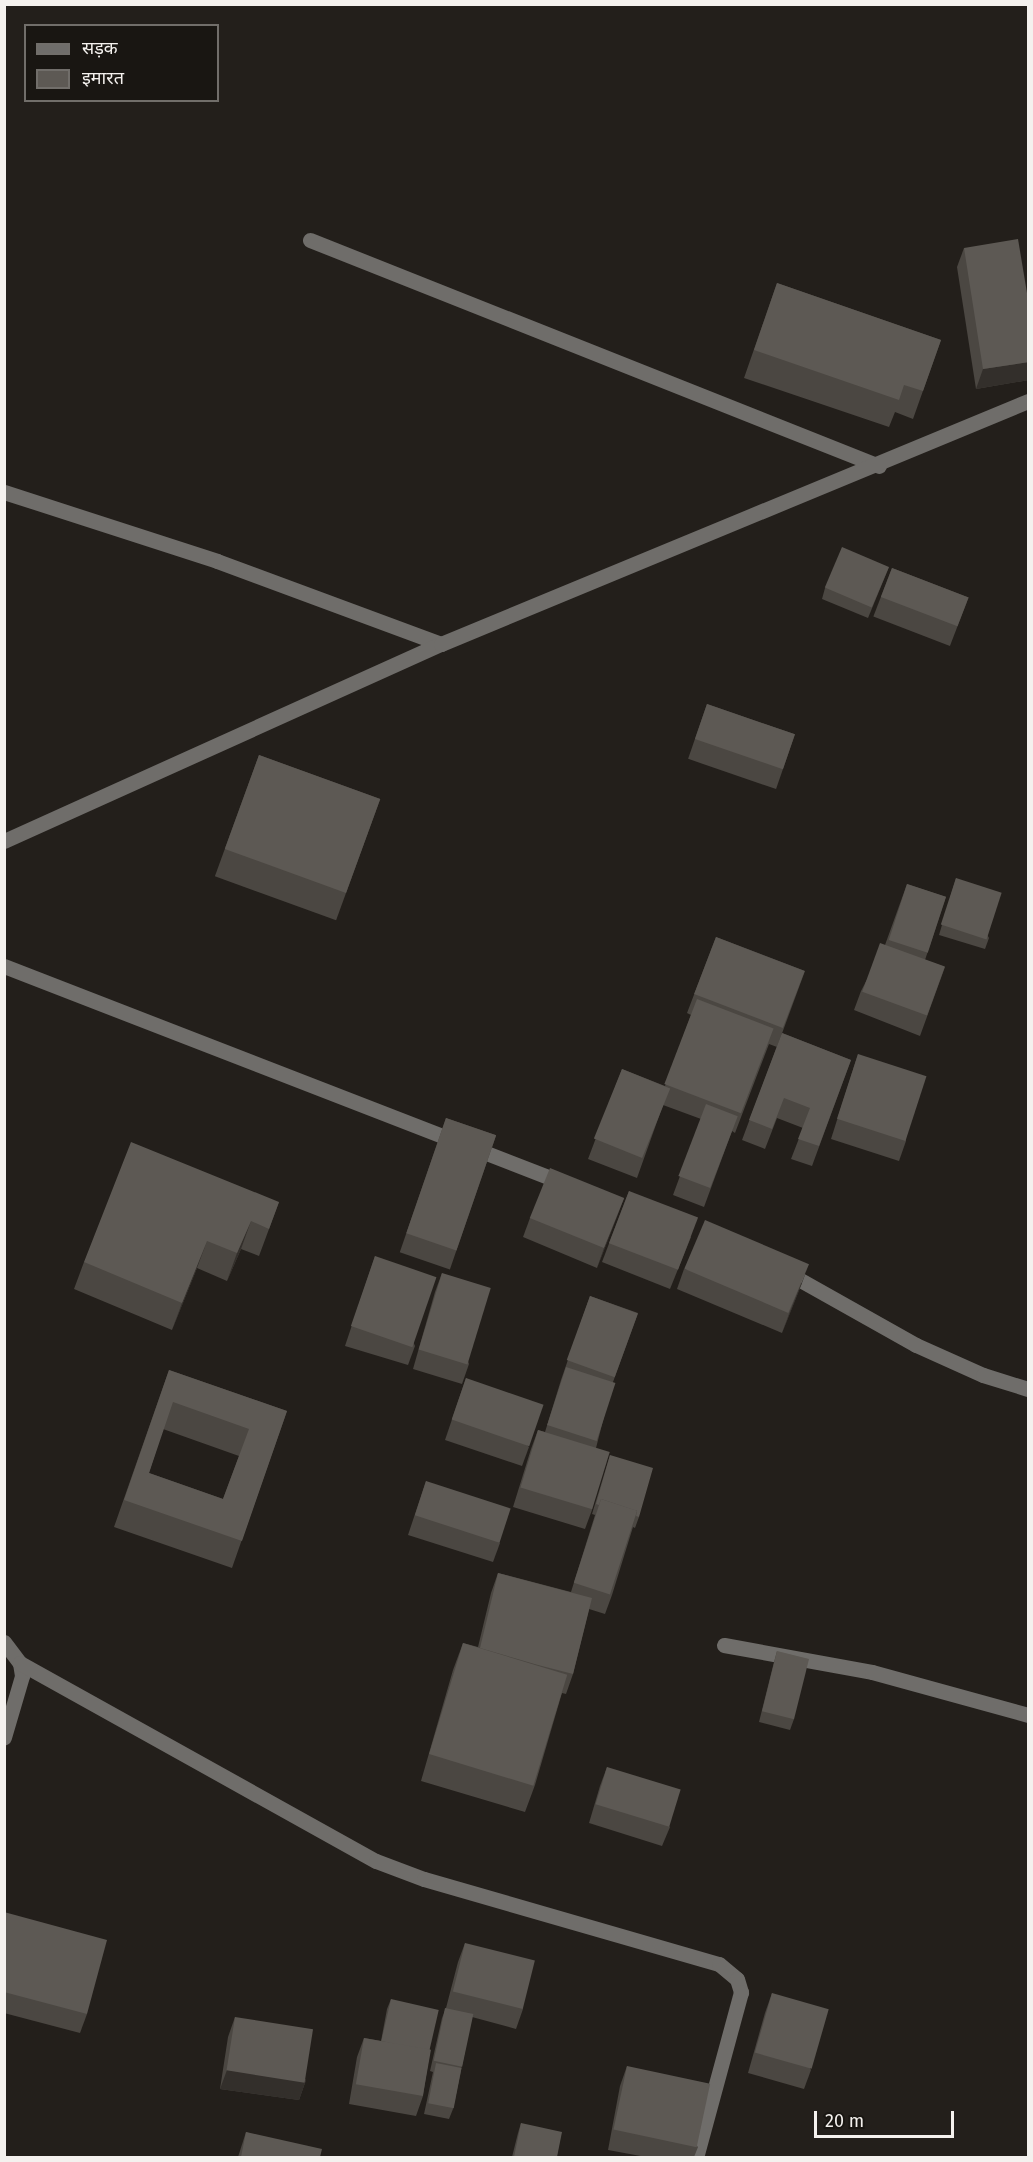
<!DOCTYPE html>
<meta charset="utf-8">
<style>
body{margin:0}
#map{position:relative;width:1033px;height:2162px;overflow:hidden;background:#231f1b;font-family:"Fira Sans","Noto Sans Devanagari",sans-serif}
div>[style]{position:absolute}
[style*='--x']{left:calc(var(--x)*1px);top:calc(var(--y)*1px);width:calc(var(--w)*1px);rotate:calc(var(--a)*1deg)}
.minor>*{height:15px;margin:-7.5px;padding:0 7.5px;transform-origin:7.5px;border-radius:7.5px;background:#6f6d6a}
.wall>*{inset:0;background:#4b4742;transform-origin:0 0}
.shaded-wall>*{inset:0;background:#332f2b}
.building>*{inset:0;background:#5d5954;transform-origin:0 0}
span{translate:-50% -50%;white-space:nowrap;text-align:center;line-height:1.15;-webkit-text-stroke:6px #191612;paint-order:stroke}
.frame{position:absolute;inset:0;border:6px solid #f4f1ee;pointer-events:none}
.legend{position:absolute;left:24px;top:24px;width:195px;height:78px;box-sizing:border-box;background:#191612;border:2px solid #716e6a;margin:0;padding:8px 10px;list-style:none;font-size:18px;color:#f4f1ee}
.legend li{display:flex;align-items:center;gap:12px;height:30px}
.legend b{width:30px;border:2px solid #716e6a}
.scale{position:absolute;left:814px;top:2111px;width:140px;height:27px;box-sizing:border-box;border:3px solid #f4f1ee;border-top:0;padding-left:8px;font-size:18px;line-height:21px;white-space:nowrap;color:#f4f1ee;-webkit-text-stroke:4px #191612;paint-order:stroke}
</style>
<div id="map">
<div class="minor">
<div style="--x:310;--y:240;--w:612;--a:21.66"></div>
<div style="--x:4;--y:492;--w:224;--a:17.9"></div>
<div style="--x:217;--y:561;--w:239;--a:20.3"></div>
<div style="--x:4;--y:841;--w:479;--a:-24.3"></div>
<div style="--x:441;--y:644;--w:635;--a:-22.49"></div>
<div style="--x:4;--y:966;--w:603;--a:21.2"></div>
<div style="--x:786;--y:1272;--w:149;--a:29.3"></div>
<div style="--x:916;--y:1345;--w:73;--a:24.1"></div>
<div style="--x:983;--y:1375;--w:47;--a:17.3"></div>
<div style="--x:4;--y:1642;--w:26;--a:53"></div>
<div style="--x:20;--y:1663;--w:13;--a:81"></div>
<div style="--x:22;--y:1676;--w:64;--a:106.4"></div>
<div style="--x:724;--y:1645;--w:150;--a:10.3"></div>
<div style="--x:872;--y:1672;--w:162;--a:15.4"></div>
<div style="--x:20;--y:1663;--w:407;--a:29.1"></div>
<div style="--x:376;--y:1861;--w:51;--a:20.6"></div>
<div style="--x:424;--y:1879;--w:307;--a:16.1"></div>
<div style="--x:719;--y:1964;--w:23;--a:40"></div>
<div style="--x:737;--y:1979;--w:14;--a:73"></div>
<div style="--x:741;--y:1992;--w:172;--a:105.2"></div>
</div>
<div class="wall">
<div style="clip-path:polygon(964px 248px,1029px 305px,1029px 380px,976px 389px,957px 267px)"></div>
<div style="clip-path:polygon(777px 283px,941px 340px,913px 419px,895px 412px,889px 427px,744px 378px)"></div>
<div style="clip-path:polygon(889px 567px,868px 618px,822px 599px,825px 588px)"></div>
<div style="left:892px;top:568px;width:82px;height:52px;rotate:21deg"></div>
<div style="left:707px;top:704px;width:93px;height:58px;rotate:19deg"></div>
<div style="left:259px;top:755px;width:129px;height:129px;rotate:20deg"></div>
<div style="clip-path:polygon(956px 878px,989px 938px,985px 949px,939px 935px)"></div>
<div style="clip-path:polygon(907px 884px,946px 897px,925px 960px,945px 967px,920px 1036px,854px 1010px,861px 991px,885px 945px)"></div>
<div style="clip-path:polygon(716px 937px,805px 971px,777px 1047px,769px 1044px,735px 1133px,732px 1131px,704px 1207px,673px 1195px,701px 1119px,663px 1105px,637px 1178px,588px 1159px,622px 1069px,665px 1086px,691px 1015px,687px 1013px)"></div>
<div style="clip-path:polygon(782px 1033px,851px 1060px,812px 1166px,791px 1159px,803px 1128px,777px 1118px,765px 1149px,742px 1140px)"></div>
<div style="clip-path:polygon(858px 1054px,906px 1141px,899px 1161px,831px 1139px)"></div>
<div style="left:446px;top:1118px;width:53px;height:142px;rotate:19deg"></div>
<div style="clip-path:polygon(629px 1191px,691px 1237px,670px 1289px,602px 1262px)"></div>
<div style="clip-path:polygon(624px 1198px,597px 1268px,523px 1237px,530px 1218px)"></div>
<div style="clip-path:polygon(279px 1202px,259px 1256px,241px 1249px,227px 1281px,197px 1268px,172px 1330px,74px 1289px,84px 1262px)"></div>
<div style="clip-path:polygon(375px 1256px,415px 1346px,408px 1365px,345px 1346px)"></div>
<div style="clip-path:polygon(684px 1269px,802px 1283px,782px 1333px,677px 1289px)"></div>
<div style="clip-path:polygon(442px 1273px,469px 1364px,462px 1384px,413px 1369px,435px 1292px)"></div>
<div style="clip-path:polygon(590px 1296px,638px 1313px,613px 1382px,596px 1448px,592px 1510px,585px 1529px,513px 1507px,531px 1449px,538px 1430px,545px 1432px,561px 1380px)"></div>
<div style="clip-path:polygon(evenodd,169px 1370px,287px 1411px,232px 1568px,114px 1527px,169px 1370px,163px 1429px,239px 1456px,223px 1499px,149px 1473px,163px 1429px)"></div>
<div style="clip-path:polygon(466px 1378px,529px 1447px,522px 1466px,445px 1440px)"></div>
<div style="clip-path:polygon(610px 1455px,639px 1517px,635px 1528px,633px 1527px,612px 1595px,605px 1614px,589px 1609px,573px 1674px,566px 1694px,562px 1693px,535px 1785px,525px 1812px,421px 1781px,453px 1670px,463px 1643px,478px 1647px,491px 1593px,498px 1573px,571px 1592px,595px 1515px,592px 1514px)"></div>
<div style="clip-path:polygon(426px 1481px,500px 1543px,493px 1562px,408px 1535px)"></div>
<div style="clip-path:polygon(777px 1651px,794px 1719px,790px 1730px,759px 1722px,774px 1662px)"></div>
<div style="clip-path:polygon(607px 1767px,670px 1827px,662px 1846px,589px 1823px,600px 1786px)"></div>
<div style="clip-path:polygon(4px 1912px,87px 2014px,80px 2033px,4px 2013px)"></div>
<div style="clip-path:polygon(465px 1943px,523px 2009px,516px 2029px,472px 2017px,453px 2109px,449px 2119px,424px 2114px,433px 2072px,430px 2071px,442px 2018px,446px 2008px,458px 1962px)"></div>
<div style="clip-path:polygon(772px 1993px,811px 2070px,804px 2089px,748px 2073px,765px 2013px)"></div>
<div style="clip-path:polygon(391px 1999px,430px 2050px,423px 2096px,416px 2116px,349px 2104px,357px 2057px,364px 2038px,381px 2041px,387px 2009px)"></div>
<div style="clip-path:polygon(235px 2017px,306px 2080px,299px 2100px,220px 2089px,228px 2037px)"></div>
<div style="clip-path:polygon(627px 2066px,698px 2147px,694px 2157px,646px 2157px,608px 2150px,620px 2086px)"></div>
<div style="clip-path:polygon(521px 2123px,557px 2157px,512px 2157px,518px 2133px)"></div>
<div style="clip-path:polygon(246px 2132px,320px 2157px,238px 2157px)"></div>
</div>
<div class="shaded-wall">
<div style="clip-path:polygon(1029px 362px,1029px 380px,976px 389px,983px 369px)"></div>
<div style="clip-path:polygon(624px 1198px,617px 1217px,597px 1268px,604px 1248px)"></div>
<div style="clip-path:polygon(251px 1221px,241px 1249px,227px 1281px,237px 1253px)"></div>
<div style="clip-path:polygon(207px 1241px,197px 1268px,172px 1330px,182px 1303px)"></div>
<div style="clip-path:polygon(809px 1264px,802px 1283px,782px 1333px,789px 1314px)"></div>
<div style="clip-path:polygon(227px 2070px,306px 2080px,299px 2100px,220px 2089px)"></div>
</div>
<div class="building">
<div style="clip-path:polygon(1018px 239px,1029px 305px,1029px 362px,983px 369px,964px 248px)"></div>
<div style="clip-path:polygon(777px 283px,941px 340px,923px 391px,904px 385px,899px 400px,754px 350px)"></div>
<div style="left:842px;top:547px;width:51px;height:44px;rotate:23deg"></div>
<div style="left:892px;top:568px;width:82px;height:31px;rotate:21deg"></div>
<div style="left:707px;top:704px;width:93px;height:37px;rotate:19deg"></div>
<div style="left:259px;top:755px;width:129px;height:100px;rotate:20deg"></div>
<div style="left:956px;top:878px;width:48px;height:49px;rotate:18deg"></div>
<div style="left:907px;top:884px;width:41px;height:59px;rotate:18deg"></div>
<div style="left:716px;top:937px;width:95px;height:61px;rotate:21deg"></div>
<div style="left:880px;top:943px;width:69px;height:52px;rotate:20deg"></div>
<div style="left:697px;top:999px;width:82px;height:91px;rotate:21deg"></div>
<div style="clip-path:polygon(782px 1033px,851px 1060px,819px 1146px,798px 1139px,810px 1108px,784px 1098px,772px 1129px,749px 1120px)"></div>
<div style="left:858px;top:1054px;width:72px;height:68px;rotate:18deg"></div>
<div style="left:622px;top:1069px;width:52px;height:75px;rotate:22deg"></div>
<div style="left:706px;top:1104px;width:34px;height:77px;rotate:21deg"></div>
<div style="left:446px;top:1118px;width:53px;height:122px;rotate:19deg"></div>
<div style="clip-path:polygon(131px 1142px,279px 1202px,269px 1229px,251px 1221px,237px 1253px,207px 1241px,182px 1303px,84px 1262px)"></div>
<div style="left:550px;top:1168px;width:80px;height:54px;rotate:22deg"></div>
<div style="left:629px;top:1191px;width:74px;height:56px;rotate:21deg"></div>
<div style="left:705px;top:1220px;width:113px;height:53px;rotate:23deg"></div>
<div style="left:375px;top:1256px;width:65px;height:74px;rotate:19deg"></div>
<div style="left:442px;top:1273px;width:51px;height:80px;rotate:17deg"></div>
<div style="left:590px;top:1296px;width:51px;height:68px;rotate:20deg"></div>
<div style="left:566px;top:1367px;width:52px;height:61px;rotate:18deg"></div>
<div style="clip-path:polygon(evenodd,169px 1370px,287px 1411px,242px 1541px,124px 1500px,169px 1370px,173px 1402px,249px 1429px,223px 1499px,149px 1473px,173px 1402px)"></div>
<div style="left:466px;top:1378px;width:82px;height:44px;rotate:19deg"></div>
<div style="left:538px;top:1430px;width:75px;height:60px;rotate:17deg"></div>
<div style="clip-path:polygon(610px 1455px,653px 1468px,639px 1517px,636px 1516px,637px 1511px,601px 1499px,599px 1505px,596px 1504px)"></div>
<div style="left:426px;top:1481px;width:89px;height:36px;rotate:18deg"></div>
<div style="left:601px;top:1499px;width:38px;height:88px;rotate:18deg"></div>
<div style="clip-path:polygon(498px 1573px,592px 1598px,573px 1674px,538px 1665px,480px 1648px)"></div>
<div style="left:463px;top:1643px;width:109px;height:116px;rotate:17deg"></div>
<div style="left:777px;top:1651px;width:33px;height:62px;rotate:14deg"></div>
<div style="left:607px;top:1767px;width:77px;height:39px;rotate:17deg"></div>
<div style="clip-path:polygon(4px 1912px,107px 1940px,87px 2014px,4px 1992px)"></div>
<div style="left:465px;top:1943px;width:72px;height:50px;rotate:14deg"></div>
<div style="left:772px;top:1993px;width:59px;height:62px;rotate:16deg"></div>
<div style="left:391px;top:1999px;width:49px;height:43px;rotate:13deg"></div>
<div style="left:445px;top:2008px;width:29px;height:54px;rotate:12deg"></div>
<div style="left:235px;top:2017px;width:79px;height:54px;rotate:9deg"></div>
<div style="left:364px;top:2038px;width:68px;height:47px;rotate:10deg"></div>
<div style="left:436px;top:2063px;width:26px;height:41px;rotate:11deg"></div>
<div style="left:627px;top:2066px;width:85px;height:65px;rotate:12deg"></div>
<div style="clip-path:polygon(521px 2123px,562px 2132px,557px 2157px,514px 2157px)"></div>
<div style="clip-path:polygon(246px 2132px,322px 2149px,320px 2157px,241px 2157px)"></div>
</div>
<div class="frame"></div>
<ul class="legend">
<li><b style="height:8px;background:#6f6d6a"></b>सड़क</li>
<li><b style="height:16px;background:#5d5954"></b>इमारत</li>
</ul>
<div class="scale">20 m</div>
</div>
